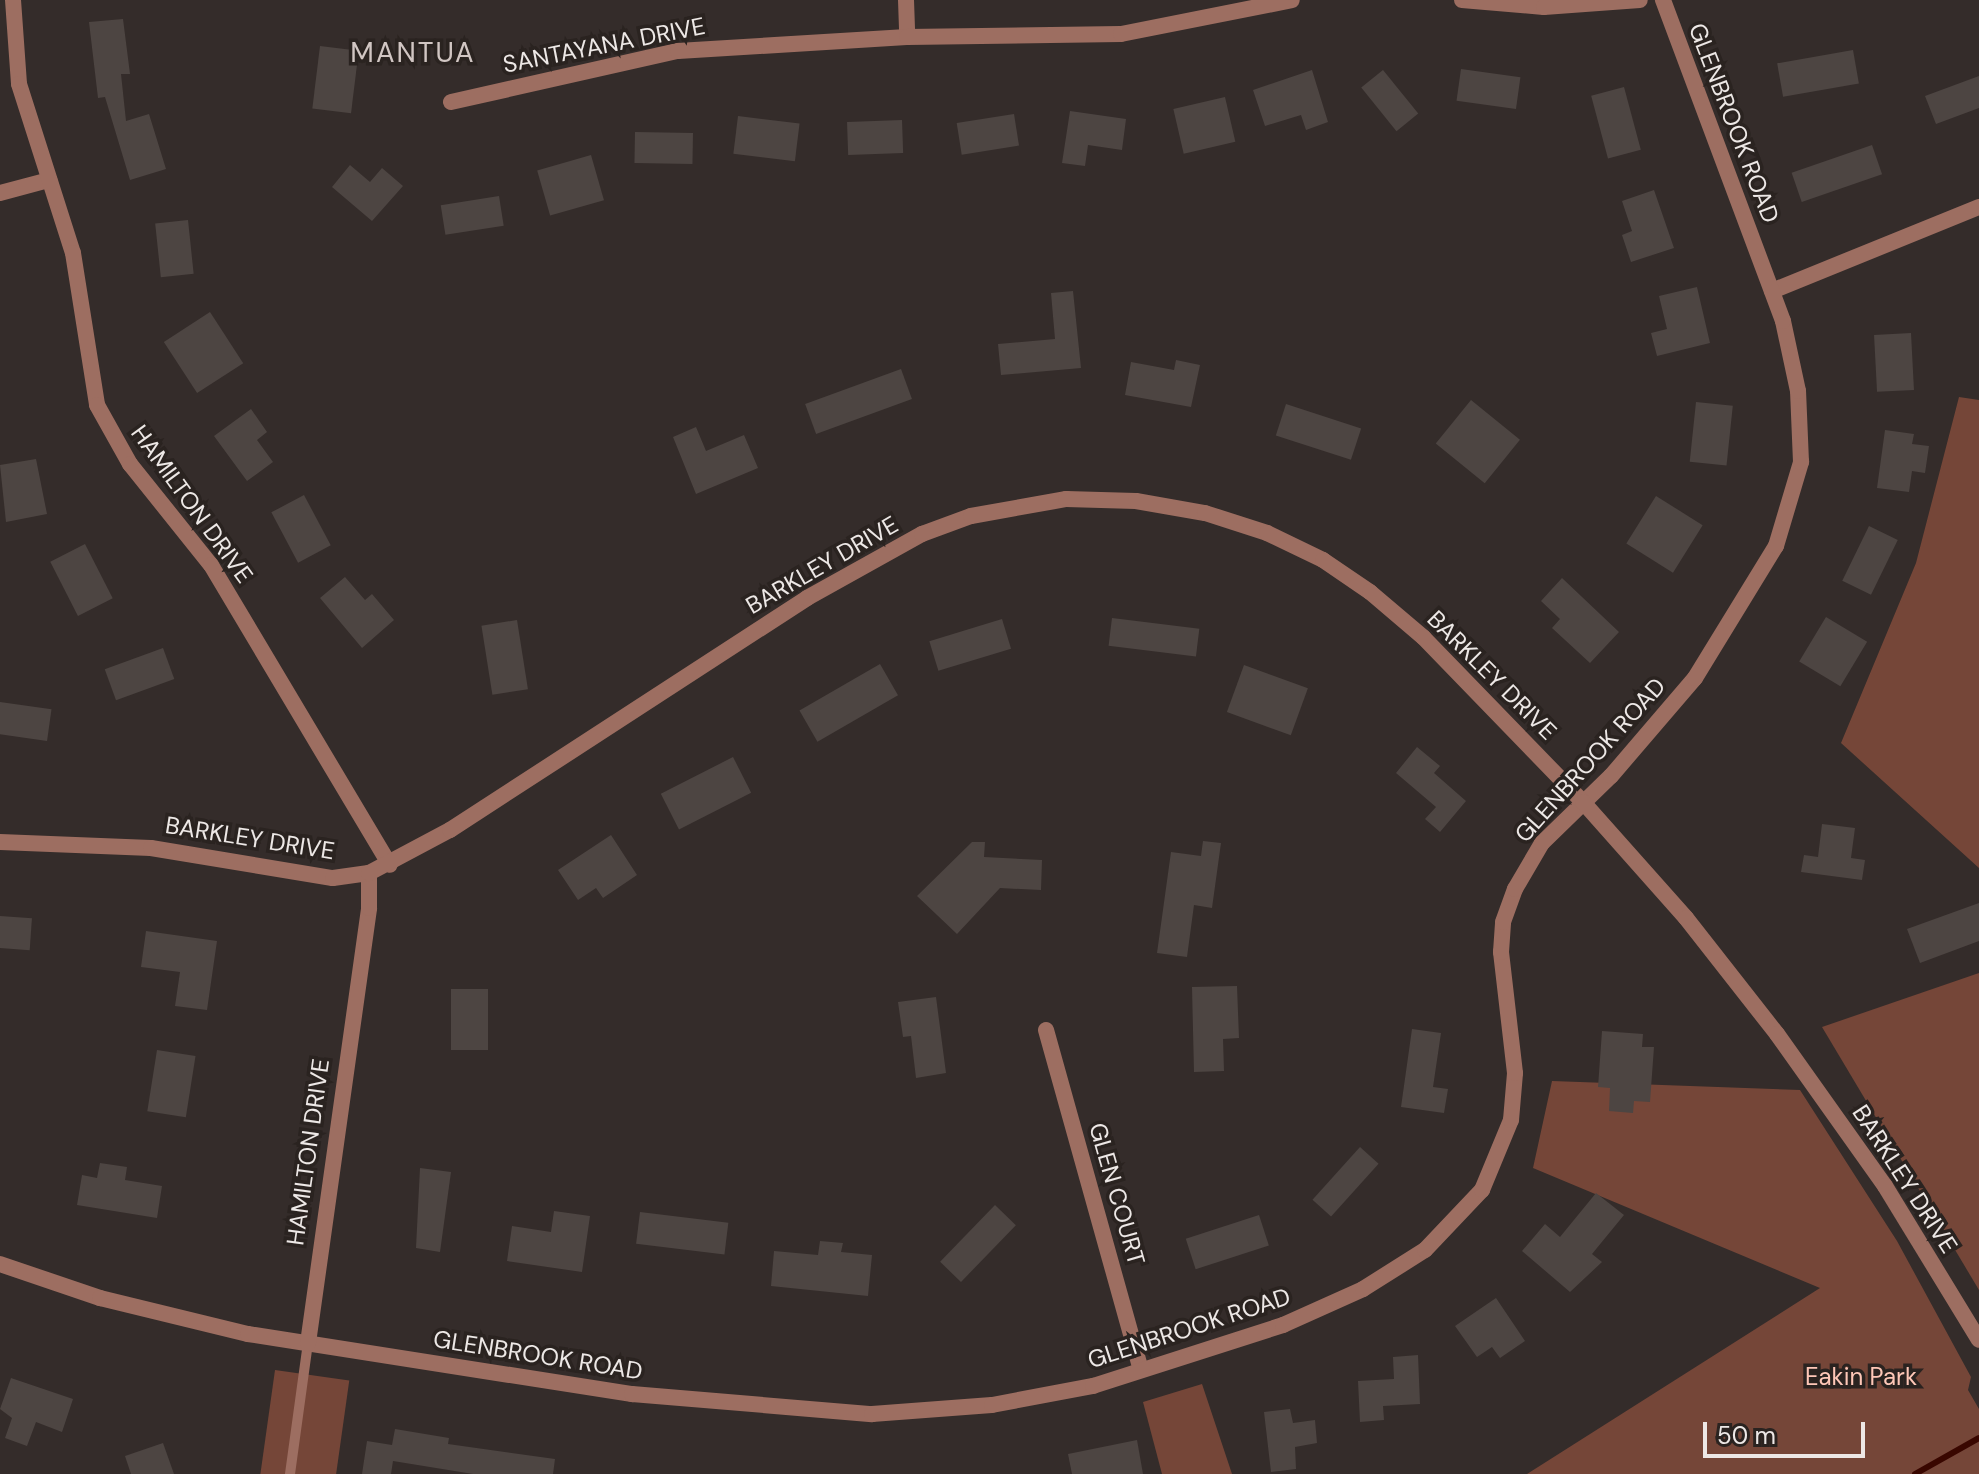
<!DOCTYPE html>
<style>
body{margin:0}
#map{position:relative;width:1979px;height:1474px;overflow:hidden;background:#342c2a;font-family:"DM Sans",sans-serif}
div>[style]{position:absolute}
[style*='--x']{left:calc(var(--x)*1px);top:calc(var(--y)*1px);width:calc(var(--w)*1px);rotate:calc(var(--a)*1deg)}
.green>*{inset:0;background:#754638;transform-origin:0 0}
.stream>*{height:6px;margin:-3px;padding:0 3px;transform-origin:3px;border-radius:3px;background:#390700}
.building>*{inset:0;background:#4d4542;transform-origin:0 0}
.service>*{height:10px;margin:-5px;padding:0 5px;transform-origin:5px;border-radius:5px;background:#9d6e61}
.minor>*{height:16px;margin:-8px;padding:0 8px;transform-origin:8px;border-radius:8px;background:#9d6e61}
.tertiary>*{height:16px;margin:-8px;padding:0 8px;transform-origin:8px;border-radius:8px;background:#9d6e61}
span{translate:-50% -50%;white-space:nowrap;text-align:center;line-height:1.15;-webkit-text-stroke:7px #2a2320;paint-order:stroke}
.street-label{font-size:24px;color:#ede8e6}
.park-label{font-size:24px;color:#fec7b7}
.quarter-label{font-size:28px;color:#d1c6c3;letter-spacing:2px}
.scale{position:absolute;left:1703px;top:1422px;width:162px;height:36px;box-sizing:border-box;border:4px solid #ede8e6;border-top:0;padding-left:10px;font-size:24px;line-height:28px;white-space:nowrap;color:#ede8e6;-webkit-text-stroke:6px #2a2320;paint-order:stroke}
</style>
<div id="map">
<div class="green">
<div style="clip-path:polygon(1959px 397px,1979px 400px,1979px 868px,1841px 743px,1916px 563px)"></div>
<div style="clip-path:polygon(1979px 973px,1979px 1290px,1822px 1027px)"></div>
<div style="clip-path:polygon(1552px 1081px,1800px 1090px,1897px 1241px,1971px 1377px,1968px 1390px,1979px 1409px,1979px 1474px,1527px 1474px,1820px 1288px,1533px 1168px)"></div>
<div style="left:275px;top:1370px;width:75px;height:105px;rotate:8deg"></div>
<div style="clip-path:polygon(1202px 1384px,1232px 1474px,1162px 1474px,1143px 1402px)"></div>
</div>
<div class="stream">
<div style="--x:1915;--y:1474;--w:73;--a:-29.4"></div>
</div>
<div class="building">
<div style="clip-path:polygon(123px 19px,130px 74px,121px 74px,126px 121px,149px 114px,166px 169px,130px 180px,105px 97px,98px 98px,89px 22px)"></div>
<div style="left:320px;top:46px;width:39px;height:63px;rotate:7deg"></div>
<div style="left:1853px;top:50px;width:34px;height:77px;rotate:80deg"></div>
<div style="left:1461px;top:69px;width:60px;height:32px;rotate:8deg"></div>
<div style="clip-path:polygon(1312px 70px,1328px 122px,1306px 130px,1301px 115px,1265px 126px,1253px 90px)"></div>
<div style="left:1383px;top:70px;width:56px;height:28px;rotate:51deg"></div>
<div style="clip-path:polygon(1979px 76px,1979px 108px,1936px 124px,1925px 96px)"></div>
<div style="left:1624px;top:87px;width:65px;height:34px;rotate:75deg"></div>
<div style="left:1225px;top:97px;width:46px;height:53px;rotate:77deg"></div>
<div style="clip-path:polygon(1070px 111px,1126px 119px,1122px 150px,1088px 145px,1085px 166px,1062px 163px)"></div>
<div style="left:1014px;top:114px;width:32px;height:58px;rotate:81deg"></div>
<div style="left:738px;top:116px;width:62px;height:38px;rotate:7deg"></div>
<div style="left:902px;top:120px;width:33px;height:55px;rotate:88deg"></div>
<div style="left:635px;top:132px;width:58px;height:31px;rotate:1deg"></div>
<div style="left:1872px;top:145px;width:31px;height:85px;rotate:71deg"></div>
<div style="left:591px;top:155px;width:47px;height:56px;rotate:74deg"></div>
<div style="clip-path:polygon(350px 165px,370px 182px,382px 168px,403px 186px,372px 221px,332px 187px)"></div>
<div style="clip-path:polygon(1654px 190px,1674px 248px,1631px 262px,1622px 235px,1632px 231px,1622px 201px)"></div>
<div style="left:499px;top:196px;width:30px;height:59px;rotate:81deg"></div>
<div style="left:188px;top:220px;width:54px;height:33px;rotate:84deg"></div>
<div style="clip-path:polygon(1697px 287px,1710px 343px,1657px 356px,1651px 333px,1667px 329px,1659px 296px)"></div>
<div style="clip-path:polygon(1073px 291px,1081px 368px,1001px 375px,998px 344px,1055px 339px,1051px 293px)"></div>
<div style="left:210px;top:312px;width:61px;height:55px;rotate:57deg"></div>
<div style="left:1911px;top:333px;width:57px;height:37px;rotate:87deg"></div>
<div style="clip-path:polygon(1176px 360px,1200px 365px,1191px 407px,1125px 395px,1131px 362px,1174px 370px)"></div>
<div style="left:901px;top:369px;width:32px;height:102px;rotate:70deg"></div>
<div style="left:1471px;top:400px;width:63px;height:56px;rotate:39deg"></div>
<div style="left:1696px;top:402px;width:37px;height:60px;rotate:6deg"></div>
<div style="left:1286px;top:404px;width:79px;height:33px;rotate:18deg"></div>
<div style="clip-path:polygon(251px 409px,267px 432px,257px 440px,273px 462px,247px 481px,214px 436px)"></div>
<div style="clip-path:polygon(696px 427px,706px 451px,744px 435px,758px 468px,696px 494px,673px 437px)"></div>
<div style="clip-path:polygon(1885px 430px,1914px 434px,1912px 444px,1929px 446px,1925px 473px,1912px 471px,1909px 492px,1877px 488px)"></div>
<div style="clip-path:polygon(36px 459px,47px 514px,6px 522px,0 465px)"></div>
<div style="left:304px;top:495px;width:57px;height:37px;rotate:62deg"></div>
<div style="left:1656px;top:496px;width:55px;height:56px;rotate:32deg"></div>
<div style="left:1869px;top:526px;width:32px;height:61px;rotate:26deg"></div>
<div style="left:85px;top:544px;width:61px;height:39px;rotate:63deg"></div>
<div style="clip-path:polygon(345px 577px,365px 600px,372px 594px,394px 620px,362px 648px,320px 598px)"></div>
<div style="clip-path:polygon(1562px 578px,1619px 632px,1590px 663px,1552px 628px,1560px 619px,1541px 601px)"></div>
<div style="left:1826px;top:617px;width:48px;height:52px;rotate:31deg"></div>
<div style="left:1112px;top:618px;width:88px;height:28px;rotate:7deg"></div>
<div style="left:1002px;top:619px;width:31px;height:76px;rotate:73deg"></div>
<div style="left:517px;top:620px;width:70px;height:36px;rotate:81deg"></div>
<div style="left:163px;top:648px;width:33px;height:62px;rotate:70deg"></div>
<div style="left:880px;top:664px;width:36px;height:93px;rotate:60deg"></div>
<div style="left:1244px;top:665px;width:68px;height:50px;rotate:20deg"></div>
<div style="left:0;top:702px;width:52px;height:32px;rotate:8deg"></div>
<div style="clip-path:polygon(1417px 747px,1440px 766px,1434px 773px,1466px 801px,1440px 832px,1425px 819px,1436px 807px,1396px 773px)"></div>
<div style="left:733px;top:757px;width:40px;height:81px;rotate:63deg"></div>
<div style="clip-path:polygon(1822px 824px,1855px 828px,1851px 858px,1865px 860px,1862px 880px,1801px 872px,1804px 855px,1818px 857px)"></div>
<div style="clip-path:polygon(611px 835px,637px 875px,603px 898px,596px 888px,578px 900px,558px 870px)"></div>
<div style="clip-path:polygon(1203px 841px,1221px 843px,1212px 908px,1194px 905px,1187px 957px,1157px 953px,1171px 852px,1201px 856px)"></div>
<div style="clip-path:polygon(972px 842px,985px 842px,984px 857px,1042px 860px,1041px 890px,1000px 888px,957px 934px,917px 896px)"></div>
<div style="clip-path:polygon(1979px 903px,1979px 941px,1920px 963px,1907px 929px)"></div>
<div style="left:0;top:916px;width:32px;height:32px;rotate:4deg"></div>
<div style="clip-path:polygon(146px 931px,217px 941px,207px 1010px,175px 1006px,180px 972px,141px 967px)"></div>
<div style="clip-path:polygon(1237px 986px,1239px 1038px,1223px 1039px,1224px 1071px,1194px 1072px,1192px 987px)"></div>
<div style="left:451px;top:989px;width:37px;height:61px"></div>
<div style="clip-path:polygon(936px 997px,946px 1073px,916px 1078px,911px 1036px,903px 1037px,898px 1002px)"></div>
<div style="clip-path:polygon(1412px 1029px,1441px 1033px,1433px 1087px,1448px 1089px,1444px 1113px,1401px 1107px)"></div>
<div style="clip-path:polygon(1602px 1031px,1643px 1034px,1642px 1047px,1654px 1047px,1650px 1102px,1634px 1101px,1633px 1113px,1609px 1111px,1610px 1088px,1598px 1087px)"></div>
<div style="left:157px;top:1050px;width:39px;height:62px;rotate:9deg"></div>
<div style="left:1360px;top:1147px;width:25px;height:71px;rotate:42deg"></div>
<div style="clip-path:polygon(100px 1163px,127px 1167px,125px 1180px,162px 1186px,157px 1218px,77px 1205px,82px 1175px,97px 1178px)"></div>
<div style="clip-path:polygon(420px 1168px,451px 1172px,440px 1252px,416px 1248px)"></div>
<div style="clip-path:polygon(1596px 1193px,1624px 1215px,1592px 1254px,1602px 1262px,1570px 1292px,1522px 1251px,1545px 1224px,1560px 1237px)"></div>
<div style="left:995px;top:1205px;width:29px;height:79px;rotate:44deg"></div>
<div style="clip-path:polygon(554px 1211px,590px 1216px,582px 1272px,507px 1261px,512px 1226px,551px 1232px)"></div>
<div style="left:640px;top:1212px;width:89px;height:32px;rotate:7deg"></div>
<div style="left:1259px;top:1215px;width:32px;height:77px;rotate:72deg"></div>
<div style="clip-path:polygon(820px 1241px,843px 1243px,841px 1252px,872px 1255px,868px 1296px,771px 1286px,774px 1251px,818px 1255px)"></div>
<div style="clip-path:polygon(1496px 1298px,1525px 1341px,1500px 1358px,1492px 1347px,1477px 1357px,1455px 1326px)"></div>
<div style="clip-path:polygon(1418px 1355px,1420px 1404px,1383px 1406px,1384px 1420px,1360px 1422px,1358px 1381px,1394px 1379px,1393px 1357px)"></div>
<div style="clip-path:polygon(11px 1378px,73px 1399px,62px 1432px,36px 1422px,27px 1446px,5px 1438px,12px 1418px,0 1409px)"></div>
<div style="clip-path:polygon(1290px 1409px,1293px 1423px,1315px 1420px,1317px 1443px,1295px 1447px,1296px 1469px,1271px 1472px,1264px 1412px)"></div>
<div style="clip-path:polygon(395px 1429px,449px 1438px,448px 1444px,555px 1459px,553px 1474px,473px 1474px,393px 1461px,391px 1474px,362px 1474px,367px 1441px,392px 1445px)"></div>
<div style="clip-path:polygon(1137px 1440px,1143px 1474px,1072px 1474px,1068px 1454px)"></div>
<div style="clip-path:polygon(163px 1443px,174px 1474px,131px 1474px,125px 1456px)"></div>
</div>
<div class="service">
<div style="--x:290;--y:1474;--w:132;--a:-82.2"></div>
</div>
<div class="minor">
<div style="--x:906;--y:0;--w:37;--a:88"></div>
<div style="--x:1462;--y:0;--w:82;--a:4.9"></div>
<div style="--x:1544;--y:7;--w:96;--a:-4.2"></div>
<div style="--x:451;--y:102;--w:233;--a:-12.7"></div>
<div style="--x:678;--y:51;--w:229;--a:-3.5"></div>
<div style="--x:907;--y:37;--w:214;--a:-0.8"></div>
<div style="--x:1121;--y:34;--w:174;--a:-11.2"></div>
<div style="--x:0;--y:193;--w:51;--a:-14.9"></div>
<div style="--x:1772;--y:291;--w:223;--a:-22.1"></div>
<div style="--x:1046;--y:1030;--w:353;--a:74.4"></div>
<div style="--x:0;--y:1264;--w:106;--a:18.8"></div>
<div style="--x:100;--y:1298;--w:152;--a:13.7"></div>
<div style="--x:248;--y:1334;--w:389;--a:8.9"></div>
<div style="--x:632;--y:1394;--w:241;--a:4.8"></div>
<div style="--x:872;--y:1414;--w:120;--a:-4.3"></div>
<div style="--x:992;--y:1405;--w:103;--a:-10.7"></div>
<div style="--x:1093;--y:1386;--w:200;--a:-17.8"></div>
<div style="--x:1283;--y:1325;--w:88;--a:-24.2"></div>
<div style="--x:1363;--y:1289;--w:73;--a:-32.2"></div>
<div style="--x:1425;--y:1250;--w:83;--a:-46.5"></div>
<div style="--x:1482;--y:1190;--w:76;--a:-67.5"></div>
<div style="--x:1511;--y:1120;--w:47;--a:-85.1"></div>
<div style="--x:1515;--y:1073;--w:122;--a:-96.6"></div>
<div style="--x:1501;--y:952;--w:30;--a:-86"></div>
<div style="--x:1503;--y:922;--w:35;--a:-70"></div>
<div style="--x:1515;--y:889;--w:53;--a:-59.6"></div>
<div style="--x:1542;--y:843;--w:96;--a:-44.2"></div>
<div style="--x:1611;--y:776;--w:129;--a:-49.4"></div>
<div style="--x:1695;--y:678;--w:155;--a:-58.5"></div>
<div style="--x:1776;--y:546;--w:88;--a:-73.4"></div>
<div style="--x:1801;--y:462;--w:71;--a:-92.4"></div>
<div style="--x:1798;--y:391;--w:72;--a:-102.1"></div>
<div style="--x:1783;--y:321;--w:343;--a:-110.5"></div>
<div style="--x:308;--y:1343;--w:439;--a:-82"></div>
<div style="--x:369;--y:908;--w:35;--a:-90"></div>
</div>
<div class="tertiary">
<div style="--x:13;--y:0;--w:84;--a:85.9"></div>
<div style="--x:19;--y:84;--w:177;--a:72.3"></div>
<div style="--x:73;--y:253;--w:154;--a:81"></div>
<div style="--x:97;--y:405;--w:68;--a:60.8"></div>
<div style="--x:130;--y:464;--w:129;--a:51.3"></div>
<div style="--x:211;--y:565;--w:349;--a:59.2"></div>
<div style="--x:0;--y:842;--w:151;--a:2.3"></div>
<div style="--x:151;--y:848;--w:184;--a:9.4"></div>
<div style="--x:333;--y:878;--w:36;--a:-8"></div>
<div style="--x:369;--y:873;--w:92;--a:-28"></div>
<div style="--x:450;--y:830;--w:426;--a:-33"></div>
<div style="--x:807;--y:598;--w:132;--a:-29.1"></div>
<div style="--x:922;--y:534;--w:52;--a:-20.2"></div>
<div style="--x:971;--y:516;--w:97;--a:-10.1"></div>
<div style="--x:1066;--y:499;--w:70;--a:1.6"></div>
<div style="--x:1136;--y:501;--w:70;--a:9.9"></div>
<div style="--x:1205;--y:513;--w:65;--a:17.9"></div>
<div style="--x:1267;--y:533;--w:62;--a:25.7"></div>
<div style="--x:1323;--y:560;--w:57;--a:34.2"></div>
<div style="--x:1370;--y:592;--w:70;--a:40.3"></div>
<div style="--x:1423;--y:637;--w:230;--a:45.9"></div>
<div style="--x:1583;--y:802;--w:155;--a:48.4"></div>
<div style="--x:1686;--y:918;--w:147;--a:51.9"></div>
<div style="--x:1777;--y:1034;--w:186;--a:54.6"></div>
<div style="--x:1885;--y:1186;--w:180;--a:58.6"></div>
</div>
<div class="street-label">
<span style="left:604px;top:45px;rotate:-11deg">SANTAYANA DRIVE</span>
<span style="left:1734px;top:123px;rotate:69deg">GLENBROOK ROAD</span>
<span style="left:192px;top:504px;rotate:54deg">HAMILTON DRIVE</span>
<span style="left:822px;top:565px;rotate:-30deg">BARKLEY DRIVE</span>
<span style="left:1492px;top:675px;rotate:45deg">BARKLEY DRIVE</span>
<span style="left:1590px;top:760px;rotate:-48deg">GLENBROOK ROAD</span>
<span style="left:250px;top:838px;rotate:9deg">BARKLEY DRIVE</span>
<span style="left:308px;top:1152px;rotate:-82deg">HAMILTON DRIVE</span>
<span style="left:1905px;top:1179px;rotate:57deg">BARKLEY DRIVE</span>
<span style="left:1117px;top:1194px;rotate:74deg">GLEN COURT</span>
<span style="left:1189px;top:1328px;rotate:-18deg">GLENBROOK ROAD</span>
<span style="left:538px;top:1355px;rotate:9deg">GLENBROOK ROAD</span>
</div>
<div class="park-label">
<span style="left:1861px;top:1377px">Eakin Park</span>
</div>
<div class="quarter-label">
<span style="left:413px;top:53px">MANTUA</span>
</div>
<div class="scale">50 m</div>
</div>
